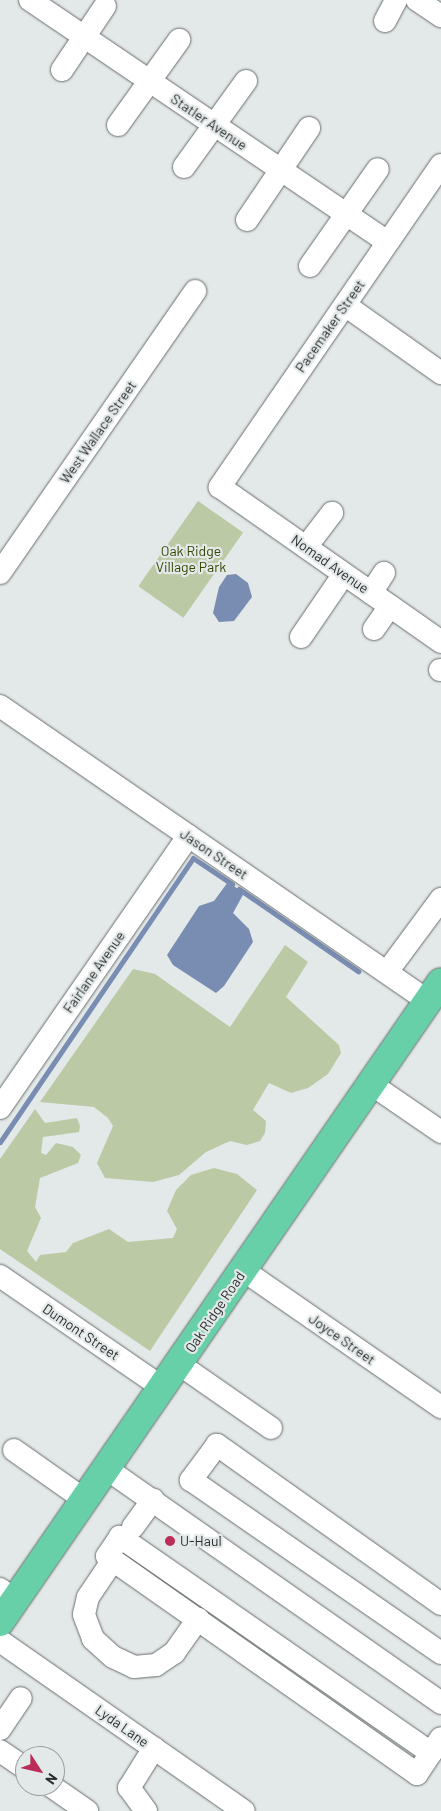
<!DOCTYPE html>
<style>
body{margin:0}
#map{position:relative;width:441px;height:1811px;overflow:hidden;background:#e3e8e8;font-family:Barlow,sans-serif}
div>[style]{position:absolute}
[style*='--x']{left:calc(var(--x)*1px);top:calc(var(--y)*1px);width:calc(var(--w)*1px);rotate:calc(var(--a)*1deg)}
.green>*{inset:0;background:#bcc9a5;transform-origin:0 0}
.water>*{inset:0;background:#798cb1}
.stream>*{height:5px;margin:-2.5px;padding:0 2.5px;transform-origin:2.5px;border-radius:2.5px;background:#798cb1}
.roads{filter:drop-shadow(0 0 1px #686d6d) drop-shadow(0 0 1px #686d6d)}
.minor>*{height:22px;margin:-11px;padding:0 11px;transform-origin:11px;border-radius:11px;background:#fff}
.major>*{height:28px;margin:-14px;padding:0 14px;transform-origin:14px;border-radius:14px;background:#68d0a9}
.dots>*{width:14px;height:14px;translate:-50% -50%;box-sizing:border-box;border:2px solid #e3e8e8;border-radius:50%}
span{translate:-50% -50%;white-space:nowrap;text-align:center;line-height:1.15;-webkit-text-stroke:4.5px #e3e8e8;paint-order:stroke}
.street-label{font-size:14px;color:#2b2d2d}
.park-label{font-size:14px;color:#374701}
.poi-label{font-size:14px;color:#2b2d2d}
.left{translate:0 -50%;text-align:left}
.north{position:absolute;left:15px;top:1746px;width:50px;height:50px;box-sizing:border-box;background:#e3e8e8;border:1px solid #999d9d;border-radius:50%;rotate:125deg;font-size:14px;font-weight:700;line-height:20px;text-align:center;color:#2b2d2d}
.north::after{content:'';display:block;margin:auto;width:18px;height:22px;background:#bb2c59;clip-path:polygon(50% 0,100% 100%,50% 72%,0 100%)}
</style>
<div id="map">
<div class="green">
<div style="left:198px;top:501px;width:55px;height:104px;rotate:35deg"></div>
<div style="clip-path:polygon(285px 945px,308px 962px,286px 997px,339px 1045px,341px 1053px,328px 1074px,308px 1088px,291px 1093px,269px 1083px,253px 1110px,266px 1121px,265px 1133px,260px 1141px,247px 1145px,230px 1141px,206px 1152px,179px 1175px,153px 1182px,105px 1178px,97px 1163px,113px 1126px,108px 1118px,94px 1107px,40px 1102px,133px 969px,155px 974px,230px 1027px)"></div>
<div style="clip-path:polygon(35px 1109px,45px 1123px,77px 1118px,80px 1126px,79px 1132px,43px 1137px,41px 1153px,46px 1155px,56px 1143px,73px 1147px,81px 1155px,78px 1163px,40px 1178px,35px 1207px,41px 1218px,27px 1251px,36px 1262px,40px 1255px,66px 1252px,73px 1243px,109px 1229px,128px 1242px,173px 1238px,177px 1229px,167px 1211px,176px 1190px,191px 1175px,214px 1168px,237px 1174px,257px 1190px,150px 1351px,0 1249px,0 1159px)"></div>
</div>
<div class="water">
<div style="clip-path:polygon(236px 574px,248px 583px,252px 597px,234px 621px,219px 622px,213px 613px,219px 587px,227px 575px)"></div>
<div style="clip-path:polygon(228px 882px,244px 893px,233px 913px,249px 929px,253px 942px,224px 986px,216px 993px,173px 965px,167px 955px,199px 906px,214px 901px)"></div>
</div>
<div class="stream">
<div style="--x:239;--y:889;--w:145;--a:34.6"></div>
<div style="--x:0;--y:1142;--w:343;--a:-55.8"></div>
<div style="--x:193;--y:858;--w:47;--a:33.7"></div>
</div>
<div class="roads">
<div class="minor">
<div style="--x:30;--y:0;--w:432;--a:34.1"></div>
<div style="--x:417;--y:0;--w:29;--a:34"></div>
<div style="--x:385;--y:21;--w:24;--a:-62"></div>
<div style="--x:62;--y:70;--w:77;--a:-56.1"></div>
<div style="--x:118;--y:125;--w:105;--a:-54.3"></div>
<div style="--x:441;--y:165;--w:391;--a:124.5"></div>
<div style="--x:220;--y:487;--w:270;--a:35"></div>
<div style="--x:184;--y:167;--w:106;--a:-54.2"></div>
<div style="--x:247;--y:220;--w:111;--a:-56"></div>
<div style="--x:310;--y:266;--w:118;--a:-55"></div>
<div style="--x:345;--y:305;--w:118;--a:35.3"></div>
<div style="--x:306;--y:547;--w:43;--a:-52.6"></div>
<div style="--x:0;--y:573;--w:343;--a:-55.3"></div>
<div style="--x:371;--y:593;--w:24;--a:-57"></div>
<div style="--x:374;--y:629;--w:28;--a:-55"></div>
<div style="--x:301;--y:637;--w:76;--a:-55.7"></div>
<div style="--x:440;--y:670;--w:1;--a:0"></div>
<div style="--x:0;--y:706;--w:520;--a:34.58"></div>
<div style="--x:387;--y:972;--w:91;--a:-53.5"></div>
<div style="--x:371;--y:1084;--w:85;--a:34.4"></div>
<div style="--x:0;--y:1108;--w:331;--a:-55.3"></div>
<div style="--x:243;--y:1270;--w:241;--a:34.7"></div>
<div style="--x:0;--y:1276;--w:198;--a:34.5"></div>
<div style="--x:179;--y:1364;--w:112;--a:34.8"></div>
<div style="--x:14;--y:1450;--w:87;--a:35.2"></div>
<div style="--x:107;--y:1469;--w:408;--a:35"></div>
<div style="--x:133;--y:1527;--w:34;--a:-54"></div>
<div style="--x:113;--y:1560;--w:45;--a:124"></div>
<div style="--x:88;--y:1597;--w:18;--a:103"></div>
<div style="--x:84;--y:1615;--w:26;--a:69"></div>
<div style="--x:93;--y:1639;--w:27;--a:42"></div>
<div style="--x:113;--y:1657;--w:23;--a:25"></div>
<div style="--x:134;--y:1667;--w:22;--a:-5"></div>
<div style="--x:156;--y:1665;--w:22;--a:-34"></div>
<div style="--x:174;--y:1653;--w:42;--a:-54.8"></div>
<div style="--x:0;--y:1589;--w:19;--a:36"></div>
<div style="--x:441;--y:1604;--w:275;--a:-144.6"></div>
<div style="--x:217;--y:1445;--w:44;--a:126.6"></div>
<div style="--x:191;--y:1480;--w:304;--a:34.7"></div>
<div style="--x:0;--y:1641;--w:297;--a:34.9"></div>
<div style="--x:0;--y:1729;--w:37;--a:-56"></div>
<div style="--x:0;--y:1751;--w:30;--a:34"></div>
<div style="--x:431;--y:1753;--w:379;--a:-145.2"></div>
<div style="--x:120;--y:1537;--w:23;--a:124"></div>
<div style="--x:107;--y:1556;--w:379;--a:35.1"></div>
<div style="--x:417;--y:1774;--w:43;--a:-56.3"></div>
<div style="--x:51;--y:1786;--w:44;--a:34.8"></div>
<div style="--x:146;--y:1811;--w:29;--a:-126"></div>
<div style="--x:129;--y:1788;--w:47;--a:-58"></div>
</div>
<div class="major">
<div style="--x:0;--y:1622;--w:777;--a:-55.43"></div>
</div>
</div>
<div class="dots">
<div style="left:170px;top:1541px;background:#bb2c59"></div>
</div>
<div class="street-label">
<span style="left:209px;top:122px;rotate:34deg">Statler Avenue</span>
<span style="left:330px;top:326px;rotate:-55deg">Pacemaker Street</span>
<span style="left:98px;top:432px;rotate:-55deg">West Wallace Street</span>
<span style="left:330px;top:564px;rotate:35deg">Nomad Avenue</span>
<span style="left:214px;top:854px;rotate:34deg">Jason Street</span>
<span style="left:94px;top:972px;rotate:-55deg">Fairlane Avenue</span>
<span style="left:215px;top:1312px;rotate:-56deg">Oak Ridge Road</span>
<span style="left:81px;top:1332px;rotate:34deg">Dumont Street</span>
<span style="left:342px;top:1339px;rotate:35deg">Joyce Street</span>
<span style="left:122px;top:1726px;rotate:35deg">Lyda Lane</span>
</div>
<div class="park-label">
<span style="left:191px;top:559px">Oak Ridge<br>Village Park</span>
</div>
<div class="poi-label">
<span class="left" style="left:180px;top:1541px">U-Haul</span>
</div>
<div class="north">N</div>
</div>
